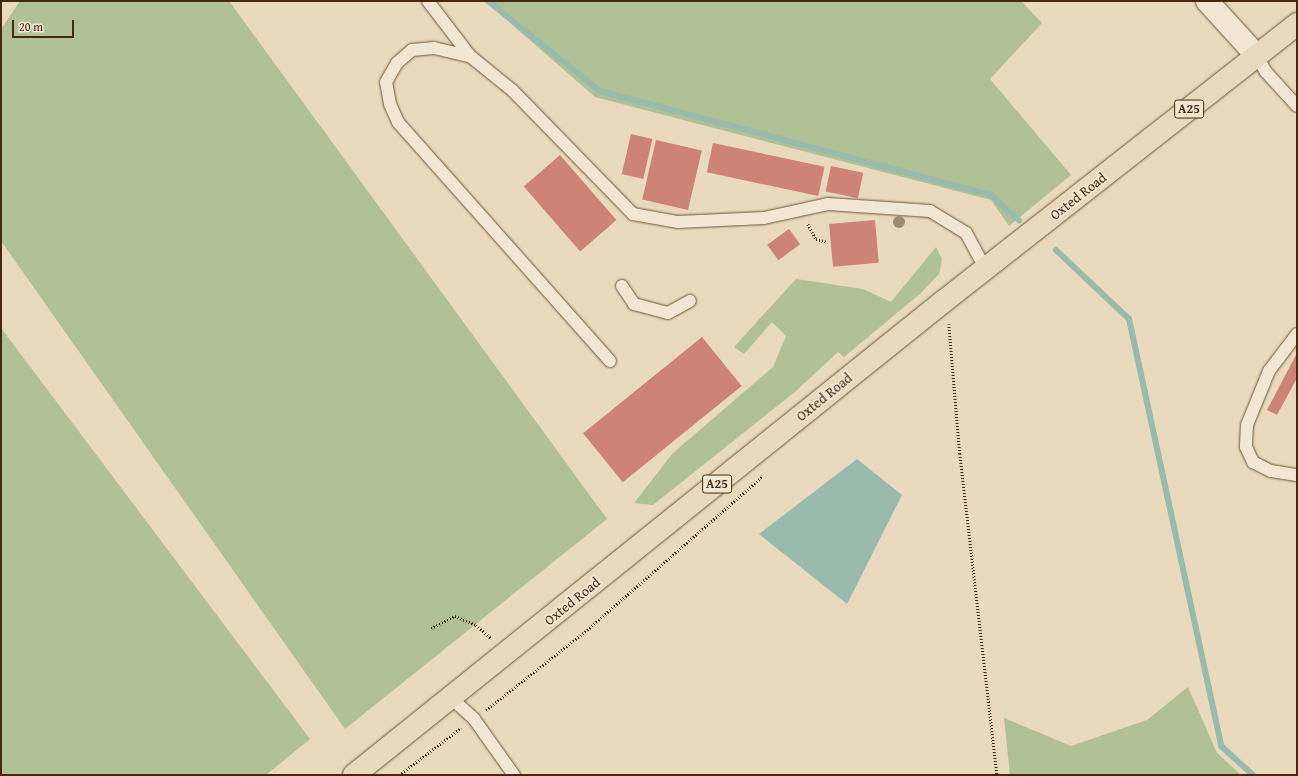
<!DOCTYPE html>
<style>
body{margin:0}
#map{position:relative;width:1298px;height:776px;overflow:hidden;background:#e9dabd;font-family:"Gentium Book Plus",serif}
div>[style]{position:absolute}
[style*='--x']{left:calc(var(--x)*1px);top:calc(var(--y)*1px);width:calc(var(--w)*1px);rotate:calc(var(--a)*1deg)}
.green>*{inset:0;background:#b0c196}
.water>*{inset:0;background:#98bbad}
.stream>*{height:6px;margin:-3px;padding:0 3px;transform-origin:3px;border-radius:3px;background:#98bbad}
.building>*{inset:0;background:#ce8377;transform-origin:0 0}
.path>*{height:2.5px;margin-top:-1.25px;transform-origin:0;background:repeating-linear-gradient(90deg,#46280d 0 1px,transparent 0 3px)}
.roads{filter:drop-shadow(0 0 1px #6f5439) drop-shadow(0 0 1px #6f5439)}
.lane>*{height:12px;margin:-6px;padding:0 6px;transform-origin:6px;border-radius:6px;background:#f1e7d4}
.street>*{height:22px;margin:-11px;padding:0 11px;transform-origin:11px;border-radius:11px;background:#f1e7d4}
.primary>*{height:22px;margin:-11px;padding:0 11px;transform-origin:11px;border-radius:11px;background:#e9dabd}
.trees>*{width:12px;height:12px;margin:-6px;border-radius:50%;background:#9e8d6f}
span{translate:-50% -50%;white-space:nowrap;text-align:center;line-height:1.15;-webkit-text-stroke:3.5px #f1e7d4;paint-order:stroke}
.shield-label span{padding:1px 3px;background:#f1e7d4;border:1px solid;border-radius:3px;-webkit-text-stroke-width:0}
.shield-label{font-size:13px;color:#46280d;font-weight:700}
.street-label{font-size:14px;color:#46280d}
.frame{position:absolute;inset:0;border:2px solid #46280d;pointer-events:none}
.scale{position:absolute;left:12px;top:20px;width:62px;height:18px;box-sizing:border-box;border:2px solid #46280d;border-top:0;padding-left:5px;font-size:12px;line-height:14px;white-space:nowrap;color:#46280d;-webkit-text-stroke:3px #f1e7d4;paint-order:stroke}
</style>
<div id="map">
<div class="green">
<div style="clip-path:polygon(20px 1px,229px 1px,607px 519px,345px 729px,1px 241px,1px 29px)"></div>
<div style="clip-path:polygon(485px 1px,1021px 1px,1042px 23px,990px 79px,1071px 175px,1009px 226px,991px 200px,595px 97px)"></div>
<div style="clip-path:polygon(936px 247px,942px 259px,939px 274px,921px 293px,844px 357px,838px 352px,796px 391px,653px 505px,634px 503px,673px 453px,773px 367px,786px 336px,772px 322px,744px 354px,734px 347px,796px 279px,863px 289px,891px 302px)"></div>
<div style="clip-path:polygon(1px 328px,310px 739px,266px 775px,1px 775px)"></div>
<div style="clip-path:polygon(1188px 687px,1217px 753px,1241px 775px,1010px 775px,1004px 718px,1071px 746px,1147px 720px)"></div>
</div>
<div class="water">
<div style="clip-path:polygon(857px 459px,902px 495px,847px 604px,759px 534px)"></div>
</div>
<div class="stream">
<div style="--x:488;--y:1;--w:144;--a:38.8"></div>
<div style="--x:600;--y:91;--w:405;--a:14.9"></div>
<div style="--x:991;--y:195;--w:38;--a:42"></div>
<div style="--x:1056;--y:250;--w:100;--a:43.4"></div>
<div style="--x:1129;--y:319;--w:437;--a:77.8"></div>
<div style="--x:1221;--y:746;--w:43;--a:42.2"></div>
</div>
<div class="building">
<div style="left:631px;top:134px;width:22px;height:41px;rotate:13deg"></div>
<div style="left:656px;top:140px;width:47px;height:61px;rotate:13deg"></div>
<div style="left:713px;top:143px;width:114px;height:30px;rotate:12deg"></div>
<div style="left:560px;top:155px;width:86px;height:48px;rotate:49deg"></div>
<div style="left:831px;top:166px;width:33px;height:26px;rotate:12deg"></div>
<div style="left:875px;top:220px;width:43px;height:46px;rotate:85deg"></div>
<div style="left:789px;top:229px;width:19px;height:27px;rotate:54deg"></div>
<div style="left:702px;top:337px;width:63px;height:153px;rotate:51deg"></div>
<div style="clip-path:polygon(1297px 353px,1297px 378px,1277px 415px,1267px 410px)"></div>
</div>
<div class="path">
<div style="--x:808;--y:224;--w:17;--a:62"></div>
<div style="--x:816;--y:239;--w:12;--a:14"></div>
<div style="--x:949;--y:324;--w:130;--a:85.2"></div>
<div style="--x:960;--y:454;--w:323;--a:83.4"></div>
<div style="--x:431;--y:628;--w:27;--a:-27"></div>
<div style="--x:455;--y:616;--w:23;--a:23"></div>
<div style="--x:476;--y:625;--w:20;--a:41"></div>
<div style="--x:486;--y:710;--w:129;--a:-38.4"></div>
<div style="--x:587;--y:630;--w:232;--a:-41.2"></div>
<div style="--x:399;--y:775;--w:78;--a:-37.2"></div>
</div>
<div class="roads">
<div class="lane">
<div style="--x:428;--y:1;--w:69;--a:52.6"></div>
<div style="--x:1257;--y:56;--w:18;--a:61"></div>
<div style="--x:1266;--y:72;--w:46;--a:47.6"></div>
<div style="--x:622;--y:286;--w:22;--a:56"></div>
<div style="--x:634;--y:304;--w:35;--a:15"></div>
<div style="--x:668;--y:313;--w:25;--a:-29"></div>
<div style="--x:1297;--y:334;--w:46;--a:127.1"></div>
<div style="--x:1269;--y:371;--w:58;--a:112.2"></div>
<div style="--x:1247;--y:425;--w:22;--a:93"></div>
<div style="--x:1246;--y:447;--w:17;--a:65"></div>
<div style="--x:1253;--y:462;--w:20;--a:27"></div>
<div style="--x:1271;--y:471;--w:26;--a:9"></div>
<div style="--x:610;--y:361;--w:319;--a:-131.6"></div>
<div style="--x:398;--y:122;--w:20;--a:-114"></div>
<div style="--x:390;--y:104;--w:22;--a:-100"></div>
<div style="--x:386;--y:82;--w:22;--a:-60"></div>
<div style="--x:397;--y:63;--w:20;--a:-41"></div>
<div style="--x:412;--y:50;--w:22;--a:-5"></div>
<div style="--x:434;--y:48;--w:37;--a:13"></div>
<div style="--x:470;--y:56;--w:55;--a:39.1"></div>
<div style="--x:513;--y:91;--w:172;--a:45.7"></div>
<div style="--x:633;--y:214;--w:46;--a:10.1"></div>
<div style="--x:678;--y:222;--w:86;--a:-2.7"></div>
<div style="--x:764;--y:218;--w:66;--a:-12.3"></div>
<div style="--x:828;--y:204;--w:102;--a:3.9"></div>
<div style="--x:930;--y:211;--w:42;--a:31.4"></div>
<div style="--x:966;--y:233;--w:42;--a:61.6"></div>
<div style="--x:451;--y:698;--w:31;--a:42"></div>
<div style="--x:474;--y:719;--w:69;--a:54.5"></div>
</div>
<div class="street">
<div style="--x:1207;--y:1;--w:74;--a:47.7"></div>
</div>
<div class="primary">
<div style="--x:354;--y:775;--w:757;--a:-38.78"></div>
<div style="--x:944;--y:301;--w:449;--a:-38.1"></div>
</div>
</div>
<div class="trees">
<div style="left:899px;top:222px"></div>
</div>
<div class="shield-label">
<span style="left:1189px;top:109px">A25</span>
<span style="left:717px;top:484px">A25</span>
</div>
<div class="street-label">
<span style="left:1078px;top:196px;rotate:-38deg">Oxted Road</span>
<span style="left:824px;top:397px;rotate:-39deg">Oxted Road</span>
<span style="left:572px;top:601px;rotate:-39deg">Oxted Road</span>
</div>
<div class="frame"></div>
<div class="scale">20 m</div>
</div>
